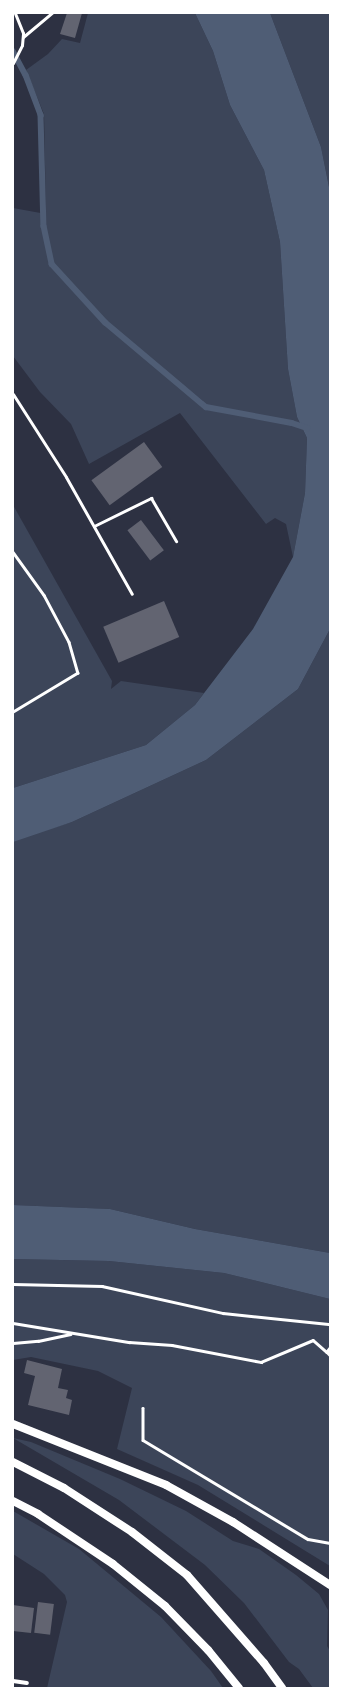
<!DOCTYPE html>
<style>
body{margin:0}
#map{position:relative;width:343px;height:1701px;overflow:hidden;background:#2d3142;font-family:"PT Sans",sans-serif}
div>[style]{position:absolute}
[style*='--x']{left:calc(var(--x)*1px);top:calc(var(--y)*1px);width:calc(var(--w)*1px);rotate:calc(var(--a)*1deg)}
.green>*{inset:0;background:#3c4559}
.water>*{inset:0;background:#4f5d75}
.stream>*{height:5.5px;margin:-2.75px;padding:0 2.75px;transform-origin:2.75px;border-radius:2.75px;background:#4f5d75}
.building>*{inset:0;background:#626471;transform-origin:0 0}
.path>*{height:2.5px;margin:-1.25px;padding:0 1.25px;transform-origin:1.25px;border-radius:1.25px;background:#fff}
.service>*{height:3px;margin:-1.5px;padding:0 1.5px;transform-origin:1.5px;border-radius:1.5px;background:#fff}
.minor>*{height:4px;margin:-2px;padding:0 2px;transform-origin:2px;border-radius:2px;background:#fff}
.secondary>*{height:8px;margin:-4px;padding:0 4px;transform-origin:4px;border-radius:4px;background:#fff}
span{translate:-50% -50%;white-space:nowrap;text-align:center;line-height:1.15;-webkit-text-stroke:4px #fff;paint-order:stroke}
.frame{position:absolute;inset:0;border:14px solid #fff;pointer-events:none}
</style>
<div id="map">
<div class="green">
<div style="clip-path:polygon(evenodd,88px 13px,195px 13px,213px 51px,230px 105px,264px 170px,280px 242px,288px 369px,297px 417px,307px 438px,305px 493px,293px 557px,286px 524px,275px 518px,266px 524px,180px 413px,89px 464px,71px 424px,40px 392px,13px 356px,13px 208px,46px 214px,44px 114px,26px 70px,48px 54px,62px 39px,80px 43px,88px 13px,186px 387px,203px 401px,203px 402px,194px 401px,186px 387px)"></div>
<div style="clip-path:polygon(270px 13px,330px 13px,330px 192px,321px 147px)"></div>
<div style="clip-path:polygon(13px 505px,112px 681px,111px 689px,121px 681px,204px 693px,195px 705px,146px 745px,13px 788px)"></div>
<div style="clip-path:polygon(330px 629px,330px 1253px,195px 1229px,110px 1209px,13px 1205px,13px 840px,72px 822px,206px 760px,298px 689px)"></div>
<div style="clip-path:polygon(13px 1259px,109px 1261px,224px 1273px,330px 1299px,330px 1566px,198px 1485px,117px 1449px,132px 1388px,98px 1371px,31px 1357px,13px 1360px)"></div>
<div style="clip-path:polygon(13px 1438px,31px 1442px,120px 1479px,186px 1511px,233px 1541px,259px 1549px,296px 1575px,319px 1594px,328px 1610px,327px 1646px,330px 1651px,330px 1688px,313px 1688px,299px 1669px,289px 1662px,244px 1603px,205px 1565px,119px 1500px)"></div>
<div style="clip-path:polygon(13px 1511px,79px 1549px,161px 1617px,211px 1671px,223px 1688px,47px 1688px,67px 1602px,65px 1595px,44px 1574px,13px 1554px)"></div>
</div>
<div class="water">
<div style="clip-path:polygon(195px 13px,270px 13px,321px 147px,330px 192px,330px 629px,298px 689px,206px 760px,72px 822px,13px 842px,13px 788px,146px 745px,195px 705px,253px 629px,293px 557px,305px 493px,307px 438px,297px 417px,288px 369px,280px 242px,264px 170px,230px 105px,213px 51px)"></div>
<div style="clip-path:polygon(13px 1205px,110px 1209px,195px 1229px,330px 1253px,330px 1299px,224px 1273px,109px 1261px,13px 1259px)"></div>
</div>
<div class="stream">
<div style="--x:13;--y:51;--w:27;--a:62"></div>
<div style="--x:26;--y:75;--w:43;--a:69.4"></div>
<div style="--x:41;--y:115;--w:111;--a:88.5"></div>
<div style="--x:44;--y:226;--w:39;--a:78"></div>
<div style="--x:52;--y:264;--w:79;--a:47.6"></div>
<div style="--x:105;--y:322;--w:132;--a:40.1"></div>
<div style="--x:206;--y:407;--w:87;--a:10.5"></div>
<div style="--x:292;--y:423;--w:16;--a:18"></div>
</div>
<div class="building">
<div style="clip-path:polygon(67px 13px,82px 13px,75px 38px,60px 34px)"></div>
<div style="left:144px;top:442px;width:31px;height:65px;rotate:54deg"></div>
<div style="left:141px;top:520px;width:38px;height:17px;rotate:53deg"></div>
<div style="left:164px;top:601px;width:39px;height:66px;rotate:67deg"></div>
<div style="clip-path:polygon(27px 1360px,62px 1369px,58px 1388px,68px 1390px,66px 1398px,72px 1400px,69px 1415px,28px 1405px,35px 1376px,24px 1373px)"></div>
<div style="left:38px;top:1602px;width:16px;height:31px;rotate:7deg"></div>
<div style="clip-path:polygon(13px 1605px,34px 1608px,31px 1633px,13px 1631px)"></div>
</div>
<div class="path">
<div style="--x:13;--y:552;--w:53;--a:54.2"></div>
<div style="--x:44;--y:595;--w:53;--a:62"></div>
<div style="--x:69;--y:642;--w:32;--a:74"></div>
<div style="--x:78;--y:673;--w:76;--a:149"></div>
<div style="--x:13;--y:1284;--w:89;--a:1.3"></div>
<div style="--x:102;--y:1286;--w:124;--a:12.6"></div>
<div style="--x:223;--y:1313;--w:108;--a:5.9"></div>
<div style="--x:13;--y:1323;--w:118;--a:9.3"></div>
<div style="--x:129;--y:1342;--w:43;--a:4"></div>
<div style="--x:172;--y:1345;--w:91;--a:10.8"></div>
<div style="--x:261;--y:1362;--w:56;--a:-22.9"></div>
<div style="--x:313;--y:1340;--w:18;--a:41"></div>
<div style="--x:13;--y:1343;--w:25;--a:-5"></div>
<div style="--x:38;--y:1341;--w:33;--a:-12"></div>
<div style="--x:330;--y:1348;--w:5;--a:127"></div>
<div style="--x:327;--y:1352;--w:4;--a:45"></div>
<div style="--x:143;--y:1408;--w:32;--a:90"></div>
<div style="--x:143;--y:1440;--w:192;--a:31"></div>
<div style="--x:308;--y:1539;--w:22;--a:10"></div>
</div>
<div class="service">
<div style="--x:23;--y:37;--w:38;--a:-40"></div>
<div style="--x:13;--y:63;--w:20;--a:-63"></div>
<div style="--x:22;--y:45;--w:12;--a:-85"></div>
<div style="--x:23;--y:33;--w:22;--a:-112"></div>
<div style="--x:13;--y:394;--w:98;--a:57.4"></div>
<div style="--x:66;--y:477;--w:134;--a:60.6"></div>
<div style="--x:94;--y:526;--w:64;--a:-26.2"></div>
<div style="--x:151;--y:498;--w:50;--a:59.8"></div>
</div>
<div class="minor">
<div style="--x:13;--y:1681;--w:14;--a:8"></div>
</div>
<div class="secondary">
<div style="--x:13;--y:1424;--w:165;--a:21.7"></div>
<div style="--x:166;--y:1485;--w:77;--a:28.9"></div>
<div style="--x:233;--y:1522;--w:116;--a:33"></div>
<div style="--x:13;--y:1462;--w:57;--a:27"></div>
<div style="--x:64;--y:1488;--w:81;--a:32.9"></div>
<div style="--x:132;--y:1532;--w:70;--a:38"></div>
<div style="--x:187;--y:1575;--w:117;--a:48.8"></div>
<div style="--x:264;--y:1663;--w:31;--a:54"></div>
<div style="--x:13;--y:1501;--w:28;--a:27"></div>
<div style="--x:38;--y:1514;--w:90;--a:33.7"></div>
<div style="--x:113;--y:1564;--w:67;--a:38.9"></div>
<div style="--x:165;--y:1606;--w:62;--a:45.7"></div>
<div style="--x:208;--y:1650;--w:49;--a:50.8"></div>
</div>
<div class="frame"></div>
</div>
